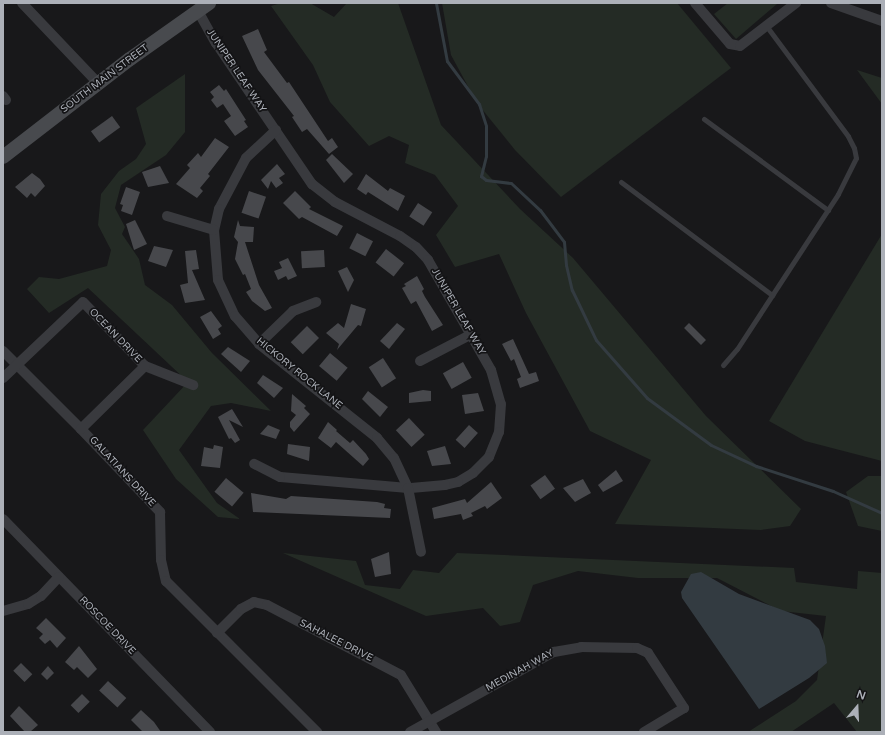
<!DOCTYPE html>
<style>
body{margin:0}
#map{position:relative;width:885px;height:735px;overflow:hidden;background:#18181a;font-family:"Varela Round",sans-serif}
div>[style]{position:absolute}
[style*='--x']{left:calc(var(--x)*1px);top:calc(var(--y)*1px);width:calc(var(--w)*1px);rotate:calc(var(--a)*1deg)}
.green>*{inset:0;background:#242b25}
.water>*{inset:0;background:#333b41}
.stream>*{height:3px;margin:-1.5px;padding:0 1.5px;transform-origin:1.5px;border-radius:1.5px;background:#333b41}
.building>*{inset:0;background:#47484c;transform-origin:0 0}
.lane>*{height:5px;margin:-2.5px;padding:0 2.5px;transform-origin:2.5px;border-radius:2.5px;background:#393a3e}
.street>*{height:10px;margin:-5px;padding:0 5px;transform-origin:5px;border-radius:5px;background:#393a3e}
.secondary>*{height:14px;margin:-7px;padding:0 7px;transform-origin:7px;border-radius:7px;background:#484a4e}
span{translate:-50% -50%;white-space:nowrap;text-align:center;line-height:1.15;-webkit-text-stroke:3.5px #131315;paint-order:stroke}
.street-label{font-size:10px;color:#acb0b8}
.frame{position:absolute;inset:0;border:4px solid #acb0b8;pointer-events:none}
.north{position:absolute;left:837px;top:687px;width:40px;height:40px;-webkit-text-stroke:3px #131315;paint-order:stroke;rotate:19deg;font-size:11px;font-weight:700;line-height:16px;text-align:center;color:#acb0b8}
.north::after{content:'';display:block;margin:auto;width:14px;height:18px;background:#acb0b8;clip-path:polygon(50% 0,100% 100%,50% 72%,0 100%)}
</style>
<div id="map">
<div class="green">
<div style="clip-path:polygon(281px 3px,310px 3px,334px 17px,347px 3px,398px 3px,441px 125px,520px 209px,573px 258px,706px 416px,801px 509px,790px 526px,761px 530px,615px 524px,651px 460px,590px 431px,526px 313px,499px 254px,455px 267px,436px 235px,458px 206px,435px 175px,405px 163px,409px 145px,389px 136px,369px 146px,330px 102px,313px 65px,271px 6px)"></div>
<div style="clip-path:polygon(442px 3px,677px 3px,731px 68px,561px 197px,515px 150px,477px 103px,451px 55px)"></div>
<div style="clip-path:polygon(728px 3px,776px 3px,777px 4px,736px 39px,714px 14px)"></div>
<div style="clip-path:polygon(857px 70px,882px 78px,882px 104px)"></div>
<div style="clip-path:polygon(185px 74px,185px 132px,166px 155px,121px 185px,115px 208px,125px 227px,122px 234px,139px 259px,145px 285px,172px 305px,212px 353px,271px 411px,231px 403px,211px 406px,179px 450px,217px 503px,240px 519px,218px 517px,176px 479px,143px 430px,188px 382px,88px 288px,49px 313px,27px 289px,39px 277px,59px 279px,107px 266px,111px 250px,98px 225px,101px 194px,119px 171px,136px 159px,146px 144px,136px 108px)"></div>
<div style="clip-path:polygon(882px 234px,882px 461px,805px 441px,769px 421px)"></div>
<div style="clip-path:polygon(868px 476px,882px 476px,882px 531px,858px 526px,846px 492px)"></div>
<div style="clip-path:polygon(283px 553px,356px 561px,365px 585px,400px 589px,413px 570px,439px 573px,457px 553px,794px 568px,796px 582px,857px 589px,858px 571px,882px 573px,882px 732px,857px 732px,834px 703px,791px 732px,748px 732px,796px 701px,817px 680px,826px 616px,781px 611px,717px 578px,638px 578px,578px 571px,533px 585px,520px 622px,500px 626px,483px 608px,426px 616px)"></div>
</div>
<div class="water">
<div style="clip-path:polygon(701px 572px,739px 594px,810px 620px,819px 629px,825px 646px,827px 663px,809px 678px,759px 709px,682px 598px,681px 592px,691px 574px)"></div>
</div>
<div class="stream">
<div style="--x:436;--y:3;--w:59;--a:79.3"></div>
<div style="--x:447;--y:61;--w:54;--a:53.3"></div>
<div style="--x:479;--y:104;--w:23;--a:72"></div>
<div style="--x:486;--y:126;--w:30;--a:90"></div>
<div style="--x:486;--y:156;--w:21;--a:104"></div>
<div style="--x:481;--y:176;--w:6;--a:39"></div>
<div style="--x:486;--y:180;--w:25;--a:7"></div>
<div style="--x:511;--y:183;--w:40;--a:43"></div>
<div style="--x:540;--y:210;--w:40;--a:53"></div>
<div style="--x:564;--y:242;--w:23;--a:85"></div>
<div style="--x:566;--y:265;--w:26;--a:77"></div>
<div style="--x:572;--y:290;--w:55;--a:64.4"></div>
<div style="--x:596;--y:340;--w:77;--a:48.7"></div>
<div style="--x:647;--y:398;--w:79;--a:36.3"></div>
<div style="--x:711;--y:445;--w:50;--a:25"></div>
<div style="--x:756;--y:466;--w:81;--a:18"></div>
<div style="--x:833;--y:491;--w:54;--a:24.2"></div>
</div>
<div class="building">
<div style="clip-path:polygon(258px 29px,267px 50px,264px 52px,287px 83px,289px 82px,328px 141px,332px 138px,338px 147px,329px 154px,307px 129px,302px 132px,292px 117px,294px 116px,258px 70px,242px 36px)"></div>
<div style="clip-path:polygon(219px 85px,224px 91px,226px 89px,246px 120px,244px 121px,248px 127px,235px 136px,224px 121px,231px 116px,223px 104px,217px 108px,211px 100px,214px 97px,210px 92px)"></div>
<div style="left:112px;top:116px;width:14px;height:26px;rotate:54deg"></div>
<div style="clip-path:polygon(215px 138px,229px 147px,208px 174px,210px 176px,200px 188px,203px 191px,197px 198px,176px 184px,190px 168px,187px 165px,198px 153px,201px 157px)"></div>
<div style="clip-path:polygon(332px 154px,353px 174px,344px 183px,326px 160px)"></div>
<div style="clip-path:polygon(277px 164px,285px 174px,279px 178px,283px 183px,276px 188px,271px 181px,268px 189px,261px 180px)"></div>
<div style="clip-path:polygon(160px 166px,169px 183px,148px 187px,142px 172px)"></div>
<div style="clip-path:polygon(32px 173px,40px 179px,45px 186px,35px 197px,31px 193px,27px 198px,15px 187px)"></div>
<div style="clip-path:polygon(366px 174px,388px 191px,390px 188px,405px 196px,398px 211px,368px 192px,366px 195px,357px 189px)"></div>
<div style="clip-path:polygon(126px 187px,140px 192px,132px 215px,121px 211px,123px 205px,120px 204px)"></div>
<div style="left:249px;top:191px;width:18px;height:23px;rotate:19deg"></div>
<div style="clip-path:polygon(295px 191px,311px 207px,309px 209px,343px 226px,337px 236px,302px 217px,299px 219px,283px 203px)"></div>
<div style="left:418px;top:203px;width:17px;height:16px;rotate:33deg"></div>
<div style="clip-path:polygon(135px 220px,147px 244px,134px 250px,126px 224px)"></div>
<div style="clip-path:polygon(238px 220px,240px 226px,254px 227px,253px 242px,245px 242px,259px 285px,272px 308px,265px 311px,252px 301px,246px 292px,251px 289px,245px 274px,243px 275px,235px 259px,238px 242px,234px 237px)"></div>
<div style="left:357px;top:233px;width:18px;height:17px;rotate:27deg"></div>
<div style="clip-path:polygon(154px 246px,173px 250px,166px 267px,148px 261px)"></div>
<div style="left:386px;top:249px;width:23px;height:17px;rotate:38deg"></div>
<div style="clip-path:polygon(196px 250px,199px 269px,192px 270px,205px 300px,185px 303px,180px 285px,188px 283px,185px 251px)"></div>
<div style="left:324px;top:250px;width:17px;height:23px;rotate:87deg"></div>
<div style="clip-path:polygon(288px 258px,297px 276px,288px 280px,286px 276px,278px 280px,274px 271px,282px 268px,279px 262px)"></div>
<div style="clip-path:polygon(347px 267px,354px 280px,348px 292px,338px 271px)"></div>
<div style="clip-path:polygon(417px 276px,424px 289px,422px 291px,425px 297px,443px 325px,432px 331px,416px 301px,411px 304px,402px 288px,406px 286px,404px 284px)"></div>
<div style="clip-path:polygon(351px 304px,366px 309px,361px 326px,358px 325px,337px 350px,339px 344px,326px 333px,338px 323px,344px 328px)"></div>
<div style="clip-path:polygon(211px 311px,222px 326px,218px 329px,221px 334px,213px 339px,200px 317px)"></div>
<div style="clip-path:polygon(397px 323px,405px 329px,389px 349px,380px 341px)"></div>
<div style="left:689px;top:323px;width:24px;height:7px;rotate:45deg"></div>
<div style="left:307px;top:326px;width:17px;height:23px;rotate:45deg"></div>
<div style="clip-path:polygon(513px 339px,529px 374px,536px 372px,539px 381px,520px 388px,517px 379px,521px 377px,514px 359px,511px 361px,502px 344px)"></div>
<div style="clip-path:polygon(228px 347px,250px 361px,241px 372px,221px 354px)"></div>
<div style="left:330px;top:353px;width:23px;height:17px;rotate:40deg"></div>
<div style="left:383px;top:358px;width:24px;height:17px;rotate:57deg"></div>
<div style="left:463px;top:362px;width:18px;height:23px;rotate:61deg"></div>
<div style="clip-path:polygon(263px 375px,283px 388px,274px 398px,257px 383px)"></div>
<div style="clip-path:polygon(423px 390px,431px 391px,431px 401px,409px 403px,409px 393px)"></div>
<div style="clip-path:polygon(368px 391px,388px 407px,380px 417px,362px 399px)"></div>
<div style="clip-path:polygon(478px 393px,484px 411px,465px 414px,462px 395px)"></div>
<div style="clip-path:polygon(292px 394px,306px 406px,304px 408px,310px 414px,294px 432px,290px 427px,290px 422px,296px 415px,291px 411px)"></div>
<div style="clip-path:polygon(232px 409px,243px 427px,229px 420px,240px 440px,235px 443px,231px 438px,229px 439px,218px 417px)"></div>
<div style="left:409px;top:418px;width:23px;height:18px;rotate:47deg"></div>
<div style="clip-path:polygon(328px 422px,337px 430px,336px 431px,350px 443px,353px 440px,366px 454px,369px 459px,363px 466px,336px 442px,331px 448px,318px 438px)"></div>
<div style="clip-path:polygon(268px 425px,280px 430px,276px 439px,260px 434px)"></div>
<div style="left:469px;top:425px;width:12px;height:20px;rotate:42deg"></div>
<div style="clip-path:polygon(288px 444px,310px 447px,309px 461px,287px 454px)"></div>
<div style="clip-path:polygon(214px 445px,223px 447px,220px 468px,201px 466px,204px 447px,213px 449px)"></div>
<div style="clip-path:polygon(445px 446px,451px 464px,432px 466px,427px 451px)"></div>
<div style="clip-path:polygon(616px 470px,623px 481px,603px 492px,598px 485px)"></div>
<div style="left:545px;top:475px;width:17px;height:18px;rotate:54deg"></div>
<div style="left:226px;top:478px;width:23px;height:18px;rotate:40deg"></div>
<div style="clip-path:polygon(583px 479px,591px 493px,575px 502px,563px 488px)"></div>
<div style="clip-path:polygon(491px 482px,502px 498px,487px 509px,485px 506px,471px 513px,473px 516px,463px 520px,461px 514px,434px 519px,432px 508px,465px 499px,467px 503px)"></div>
<div style="clip-path:polygon(251px 493px,286px 499px,291px 496px,377px 502px,385px 504px,384px 508px,391px 509px,390px 518px,253px 512px)"></div>
<div style="clip-path:polygon(389px 552px,391px 574px,375px 577px,371px 559px)"></div>
<div style="clip-path:polygon(46px 618px,66px 638px,57px 648px,50px 640px,45px 644px,39px 638px,43px 634px,36px 628px)"></div>
<div style="clip-path:polygon(79px 646px,97px 669px,88px 678px,77px 667px,74px 670px,65px 662px)"></div>
<div style="left:21px;top:663px;width:16px;height:11px;rotate:45deg"></div>
<div style="clip-path:polygon(48px 666px,54px 673px,47px 680px,41px 674px)"></div>
<div style="left:108px;top:681px;width:25px;height:13px;rotate:43deg"></div>
<div style="left:82px;top:694px;width:11px;height:16px;rotate:45deg"></div>
<div style="clip-path:polygon(19px 706px,38px 725px,30px 732px,25px 732px,10px 716px)"></div>
<div style="clip-path:polygon(141px 710px,154px 722px,161px 732px,143px 732px,131px 720px)"></div>
</div>
<div class="lane">
<div style="--x:704;--y:119;--w:154;--a:36.3"></div>
<div style="--x:621;--y:182;--w:189;--a:36.8"></div>
<div style="--x:723;--y:365;--w:21;--a:-49"></div>
<div style="--x:737;--y:349;--w:185;--a:-56.9"></div>
<div style="--x:838;--y:194;--w:40;--a:-63.4"></div>
<div style="--x:856;--y:158;--w:10;--a:-101"></div>
<div style="--x:854;--y:148;--w:13;--a:-117"></div>
<div style="--x:848;--y:136;--w:136;--a:-126.6"></div>
</div>
<div class="street">
<div style="--x:22;--y:3;--w:110;--a:46.5"></div>
<div style="--x:695;--y:3;--w:54;--a:49.5"></div>
<div style="--x:730;--y:44;--w:10;--a:11"></div>
<div style="--x:740;--y:46;--w:71;--a:-37.5"></div>
<div style="--x:831;--y:3;--w:54;--a:19.4"></div>
<div style="--x:198;--y:11;--w:37;--a:61"></div>
<div style="--x:216;--y:43;--w:171;--a:55.8"></div>
<div style="--x:312;--y:184;--w:29;--a:38"></div>
<div style="--x:335;--y:202;--w:73;--a:27.6"></div>
<div style="--x:400;--y:236;--w:19;--a:35"></div>
<div style="--x:416;--y:247;--w:18;--a:47"></div>
<div style="--x:428;--y:260;--w:127;--a:60.2"></div>
<div style="--x:491;--y:370;--w:35;--a:74"></div>
<div style="--x:501;--y:404;--w:28;--a:94"></div>
<div style="--x:499;--y:432;--w:27;--a:112"></div>
<div style="--x:489;--y:457;--w:23;--a:135"></div>
<div style="--x:473;--y:473;--w:17;--a:149"></div>
<div style="--x:458;--y:482;--w:13;--a:167"></div>
<div style="--x:445;--y:485;--w:37;--a:175"></div>
<div style="--x:408;--y:488;--w:128;--a:-175.1"></div>
<div style="--x:280;--y:477;--w:29;--a:-153"></div>
<div style="--x:3;--y:96;--w:5;--a:53"></div>
<div style="--x:276;--y:130;--w:41;--a:137"></div>
<div style="--x:246;--y:158;--w:58;--a:117.9"></div>
<div style="--x:219;--y:209;--w:22;--a:103"></div>
<div style="--x:214;--y:230;--w:50;--a:85.4"></div>
<div style="--x:218;--y:280;--w:40;--a:65"></div>
<div style="--x:235;--y:316;--w:37;--a:49"></div>
<div style="--x:259;--y:344;--w:151;--a:38.5"></div>
<div style="--x:377;--y:438;--w:26;--a:50"></div>
<div style="--x:394;--y:458;--w:33;--a:65"></div>
<div style="--x:408;--y:488;--w:65;--a:78.5"></div>
<div style="--x:167;--y:216;--w:49;--a:16.6"></div>
<div style="--x:259;--y:344;--w:47;--a:-44.1"></div>
<div style="--x:293;--y:311;--w:25;--a:-21"></div>
<div style="--x:3;--y:351;--w:110;--a:45"></div>
<div style="--x:81;--y:429;--w:115;--a:46.4"></div>
<div style="--x:160;--y:512;--w:48;--a:88.8"></div>
<div style="--x:161;--y:560;--w:22;--a:77"></div>
<div style="--x:166;--y:581;--w:214;--a:45"></div>
<div style="--x:420;--y:361;--w:56;--a:-27.5"></div>
<div style="--x:145;--y:366;--w:52;--a:21.6"></div>
<div style="--x:3;--y:378;--w:110;--a:-43.5"></div>
<div style="--x:83;--y:302;--w:89;--a:45.9"></div>
<div style="--x:145;--y:366;--w:90;--a:135.5"></div>
<div style="--x:3;--y:519;--w:297;--a:45.8"></div>
<div style="--x:3;--y:611;--w:26;--a:-16"></div>
<div style="--x:28;--y:604;--w:15;--a:-32"></div>
<div style="--x:41;--y:596;--w:26;--a:-47"></div>
<div style="--x:217;--y:633;--w:34;--a:-45"></div>
<div style="--x:241;--y:609;--w:15;--a:-28"></div>
<div style="--x:254;--y:602;--w:13;--a:13"></div>
<div style="--x:267;--y:605;--w:151;--a:27.6"></div>
<div style="--x:401;--y:675;--w:67;--a:58.4"></div>
<div style="--x:410;--y:732;--w:165;--a:-29.1"></div>
<div style="--x:554;--y:652;--w:27;--a:-10"></div>
<div style="--x:581;--y:647;--w:56;--a:1"></div>
<div style="--x:637;--y:648;--w:12;--a:24"></div>
<div style="--x:648;--y:653;--w:66;--a:56.8"></div>
<div style="--x:684;--y:708;--w:47;--a:149"></div>
</div>
<div class="secondary">
<div style="--x:3;--y:157;--w:160;--a:-37.7"></div>
<div style="--x:130;--y:59;--w:97;--a:-35.3"></div>
</div>
<div class="street-label">
<span style="left:236px;top:71px;rotate:56deg">JUNIPER LEAF WAY</span>
<span style="left:105px;top:79px;rotate:-37deg">SOUTH MAIN STREET</span>
<span style="left:458px;top:312px;rotate:60deg">JUNIPER LEAF WAY</span>
<span style="left:115px;top:336px;rotate:46deg">OCEAN DRIVE</span>
<span style="left:299px;top:374px;rotate:39deg">HICKORY ROCK LANE</span>
<span style="left:122px;top:472px;rotate:47deg">GALATIANS DRIVE</span>
<span style="left:107px;top:626px;rotate:46deg">ROSCOE DRIVE</span>
<span style="left:336px;top:641px;rotate:27deg">SAHALEE DRIVE</span>
<span style="left:520px;top:671px;rotate:-29deg">MEDINAH WAY</span>
</div>
<div class="frame"></div>
<div class="north">N</div>
</div>
